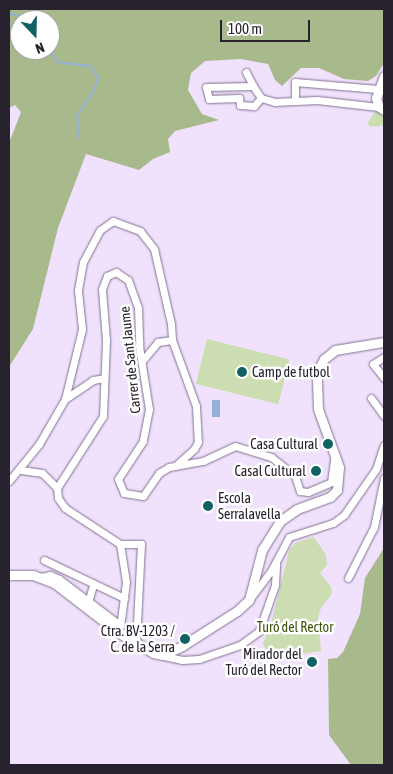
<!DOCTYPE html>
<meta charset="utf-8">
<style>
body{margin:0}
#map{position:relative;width:393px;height:774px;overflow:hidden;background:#f0e2fd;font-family:"Asap Condensed",sans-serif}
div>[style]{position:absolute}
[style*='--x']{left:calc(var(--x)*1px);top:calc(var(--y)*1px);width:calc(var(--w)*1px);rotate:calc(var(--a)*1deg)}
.green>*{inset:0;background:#cbddb1;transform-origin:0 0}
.forest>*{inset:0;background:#a8b98c}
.water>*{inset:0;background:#93b1d8;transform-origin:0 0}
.stream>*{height:2px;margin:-1px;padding:0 1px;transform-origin:1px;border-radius:1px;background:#93b1d8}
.roads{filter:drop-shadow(0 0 1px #82718f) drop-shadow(0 0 1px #82718f)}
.pedestrian>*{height:5px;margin:-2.5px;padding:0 2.5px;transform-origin:2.5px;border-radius:2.5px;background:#fff}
.minor>*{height:7px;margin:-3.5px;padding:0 3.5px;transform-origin:3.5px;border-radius:3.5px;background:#fff}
.tertiary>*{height:9px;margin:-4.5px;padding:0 4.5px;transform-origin:4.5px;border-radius:4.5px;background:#fff}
.dots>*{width:14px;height:14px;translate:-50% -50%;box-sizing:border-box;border:2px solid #fff;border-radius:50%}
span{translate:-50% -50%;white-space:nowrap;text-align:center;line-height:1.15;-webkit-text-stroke:5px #fff;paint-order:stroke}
.street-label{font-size:14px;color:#28212e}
.poi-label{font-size:14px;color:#28212e}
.left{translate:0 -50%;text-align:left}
.right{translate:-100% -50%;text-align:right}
.park-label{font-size:14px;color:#3f540e}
.frame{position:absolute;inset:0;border:10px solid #28212e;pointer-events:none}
.north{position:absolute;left:10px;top:10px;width:50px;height:50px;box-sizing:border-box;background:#fff;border:1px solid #a9a6ab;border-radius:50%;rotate:159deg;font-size:14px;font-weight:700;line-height:20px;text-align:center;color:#28212e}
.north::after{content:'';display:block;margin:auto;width:18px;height:22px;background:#106164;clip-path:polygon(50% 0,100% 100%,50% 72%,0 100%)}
.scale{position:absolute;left:220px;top:20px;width:90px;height:22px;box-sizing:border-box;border:2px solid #28212e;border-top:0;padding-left:6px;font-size:15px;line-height:18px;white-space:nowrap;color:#28212e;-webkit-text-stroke:4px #fff;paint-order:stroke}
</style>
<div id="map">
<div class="green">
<div style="clip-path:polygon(376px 110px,384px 113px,384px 125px,371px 127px,367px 124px)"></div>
<div style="left:207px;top:339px;width:85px;height:46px;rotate:14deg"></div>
<div style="clip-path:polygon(314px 537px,326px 555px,327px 565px,320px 573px,331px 587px,332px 594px,321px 608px,318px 618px,321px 651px,296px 655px,265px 649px,263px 644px,272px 620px,289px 551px,295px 543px)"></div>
</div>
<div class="forest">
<div style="clip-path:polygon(evenodd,9px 9px,384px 9px,384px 63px,376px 76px,368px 81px,344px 79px,319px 68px,301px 68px,282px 86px,275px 80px,268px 64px,241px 59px,205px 61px,191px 73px,188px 90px,202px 114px,219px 120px,175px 131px,168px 139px,170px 152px,153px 159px,139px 170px,86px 154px,58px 228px,33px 329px,9px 367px,9px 143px,21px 112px,15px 105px,9px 108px,9px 9px,20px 20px,50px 20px,50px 50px,20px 50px,20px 20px)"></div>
<div style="clip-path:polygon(384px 548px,384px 765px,351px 765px,329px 735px,328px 659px,337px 658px,343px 652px,360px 614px,365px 578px)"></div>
</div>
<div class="water">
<div style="left:212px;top:400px;width:8px;height:17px"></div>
</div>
<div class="stream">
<div style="--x:9;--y:13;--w:23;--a:18"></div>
<div style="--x:50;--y:50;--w:14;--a:60"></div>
<div style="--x:57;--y:62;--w:33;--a:7"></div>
<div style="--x:90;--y:66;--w:14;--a:56"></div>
<div style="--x:98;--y:78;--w:16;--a:108"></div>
<div style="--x:93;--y:93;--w:27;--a:126"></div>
<div style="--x:77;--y:115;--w:22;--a:85"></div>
</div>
<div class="roads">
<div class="pedestrian">
<div style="--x:124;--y:632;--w:11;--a:5"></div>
<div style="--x:135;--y:633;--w:6;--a:90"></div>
<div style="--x:135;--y:639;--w:13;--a:-151"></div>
<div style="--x:124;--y:633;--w:1;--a:-90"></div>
</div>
<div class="minor">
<div style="--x:246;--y:72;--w:16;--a:63"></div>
<div style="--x:261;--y:98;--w:11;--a:131"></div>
<div style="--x:254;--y:106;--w:14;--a:-176"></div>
<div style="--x:240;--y:105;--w:7;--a:-98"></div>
<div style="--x:239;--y:98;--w:30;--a:178"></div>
<div style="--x:209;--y:99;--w:12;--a:-104"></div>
<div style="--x:206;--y:87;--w:47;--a:-1.2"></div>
<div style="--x:253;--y:86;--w:14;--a:56"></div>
<div style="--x:261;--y:98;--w:15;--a:16"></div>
<div style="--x:275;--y:102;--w:42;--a:-2.7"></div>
<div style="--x:317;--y:100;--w:62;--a:6.4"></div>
<div style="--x:295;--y:100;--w:18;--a:-90"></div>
<div style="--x:295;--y:82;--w:83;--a:4.8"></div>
<div style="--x:384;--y:357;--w:13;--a:148"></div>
<div style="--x:373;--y:364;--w:18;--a:52"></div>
<div style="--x:142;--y:361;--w:25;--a:-50"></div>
<div style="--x:158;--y:342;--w:14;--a:-8"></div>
<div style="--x:371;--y:398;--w:22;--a:54"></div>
<div style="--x:65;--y:399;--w:34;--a:-34"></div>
<div style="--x:93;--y:380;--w:11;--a:-10"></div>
<div style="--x:21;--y:470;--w:21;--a:8"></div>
<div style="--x:42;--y:473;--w:21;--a:45"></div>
<div style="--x:57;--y:488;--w:10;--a:84"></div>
<div style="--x:58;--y:498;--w:12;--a:55"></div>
<div style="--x:65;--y:508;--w:66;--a:33.2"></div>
<div style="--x:9;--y:481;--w:48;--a:-51"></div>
<div style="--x:39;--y:444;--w:52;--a:-60"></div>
<div style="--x:65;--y:399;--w:72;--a:-76.3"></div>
<div style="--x:82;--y:329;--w:39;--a:-96"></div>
<div style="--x:78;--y:290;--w:28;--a:-80"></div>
<div style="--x:83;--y:262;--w:36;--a:-62"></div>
<div style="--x:100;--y:230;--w:16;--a:-35"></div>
<div style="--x:113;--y:221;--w:29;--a:20"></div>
<div style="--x:140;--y:231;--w:23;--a:52"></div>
<div style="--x:154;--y:249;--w:77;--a:77.2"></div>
<div style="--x:171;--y:324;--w:16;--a:86"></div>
<div style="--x:172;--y:340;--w:70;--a:70"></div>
<div style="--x:196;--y:406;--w:36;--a:87"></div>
<div style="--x:198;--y:442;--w:8;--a:120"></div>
<div style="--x:194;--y:449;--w:24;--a:138"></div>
<div style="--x:57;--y:488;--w:85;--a:-57.4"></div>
<div style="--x:103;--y:416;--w:76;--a:-87.7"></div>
<div style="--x:106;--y:340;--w:51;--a:-94.5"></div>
<div style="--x:102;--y:289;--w:14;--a:-69"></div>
<div style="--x:107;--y:276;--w:10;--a:-24"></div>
<div style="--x:116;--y:272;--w:14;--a:34"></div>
<div style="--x:128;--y:280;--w:30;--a:70"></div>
<div style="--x:138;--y:308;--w:38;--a:88"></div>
<div style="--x:139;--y:346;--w:64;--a:81"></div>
<div style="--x:149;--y:409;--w:33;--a:101"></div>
<div style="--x:143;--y:441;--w:45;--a:123.3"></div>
<div style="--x:118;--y:479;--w:15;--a:67"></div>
<div style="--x:124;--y:493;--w:19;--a:9"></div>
<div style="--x:143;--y:496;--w:28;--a:-55"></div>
<div style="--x:159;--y:473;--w:12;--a:-31"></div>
<div style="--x:169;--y:467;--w:35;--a:-10"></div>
<div style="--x:203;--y:461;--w:35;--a:-25"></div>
<div style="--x:235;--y:446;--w:38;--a:17"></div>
<div style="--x:271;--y:457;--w:31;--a:38"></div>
<div style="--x:295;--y:476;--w:16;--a:72"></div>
<div style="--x:300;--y:491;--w:8;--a:7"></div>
<div style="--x:308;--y:492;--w:25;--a:-23"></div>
<div style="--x:331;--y:482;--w:27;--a:-82"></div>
<div style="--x:120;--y:544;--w:21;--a:0"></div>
<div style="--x:141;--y:544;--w:100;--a:92.9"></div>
<div style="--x:120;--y:544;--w:38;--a:81"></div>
<div style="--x:126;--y:582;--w:45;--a:97.6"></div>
<div style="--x:44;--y:560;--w:89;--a:25.4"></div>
<div style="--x:40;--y:577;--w:10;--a:-11"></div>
<div style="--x:50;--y:575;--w:10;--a:24"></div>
<div style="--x:59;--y:579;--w:76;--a:37"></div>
<div style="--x:348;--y:578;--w:57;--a:-63"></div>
<div style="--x:374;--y:527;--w:50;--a:-78.5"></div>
<div style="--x:249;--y:600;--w:36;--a:-53"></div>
<div style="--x:271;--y:571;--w:38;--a:-62"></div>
<div style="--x:289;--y:537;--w:46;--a:-17.7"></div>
<div style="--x:333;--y:523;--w:14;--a:-36"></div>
<div style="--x:344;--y:515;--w:56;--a:-55.2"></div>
<div style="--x:376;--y:469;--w:25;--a:-72"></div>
<div style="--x:87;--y:606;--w:22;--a:-74"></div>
<div style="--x:159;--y:655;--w:24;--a:12"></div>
<div style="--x:182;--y:660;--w:17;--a:-3"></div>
<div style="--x:199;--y:659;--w:43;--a:-18.9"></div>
<div style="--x:240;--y:645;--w:24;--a:-36"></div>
<div style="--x:259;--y:631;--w:49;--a:-70.8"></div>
<div style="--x:275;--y:585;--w:22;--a:-87"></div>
</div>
<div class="tertiary">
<div style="--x:384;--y:76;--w:23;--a:110"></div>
<div style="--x:376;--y:98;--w:9;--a:72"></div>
<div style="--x:379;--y:107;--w:6;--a:31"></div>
<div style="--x:9;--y:575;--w:24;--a:0"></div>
<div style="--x:33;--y:575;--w:22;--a:21"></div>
<div style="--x:54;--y:583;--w:82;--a:37.6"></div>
<div style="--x:119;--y:633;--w:39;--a:30"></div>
<div style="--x:153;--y:653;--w:10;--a:11"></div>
<div style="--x:163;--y:655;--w:21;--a:-25"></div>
<div style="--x:182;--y:646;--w:65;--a:-32.5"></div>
<div style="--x:237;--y:611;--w:16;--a:-43"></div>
<div style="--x:249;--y:600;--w:52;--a:-75.4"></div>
<div style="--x:262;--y:550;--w:34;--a:-58"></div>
<div style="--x:280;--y:521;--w:21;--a:-35"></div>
<div style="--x:297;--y:509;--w:35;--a:-20"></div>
<div style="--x:330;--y:497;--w:10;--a:-45"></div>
<div style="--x:337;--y:490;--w:23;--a:-85"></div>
<div style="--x:339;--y:467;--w:62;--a:-109.9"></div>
<div style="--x:318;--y:409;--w:37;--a:-92"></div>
<div style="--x:317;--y:372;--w:15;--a:-62"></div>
<div style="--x:324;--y:359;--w:14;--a:-39"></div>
<div style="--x:335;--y:350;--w:50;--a:-9.3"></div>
</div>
</div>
<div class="dots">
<div style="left:242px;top:372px;background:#106164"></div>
<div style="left:328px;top:444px;background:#106164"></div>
<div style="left:316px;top:471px;background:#106164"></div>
<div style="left:208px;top:506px;background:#106164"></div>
<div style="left:185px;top:639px;background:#106164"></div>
<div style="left:312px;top:662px;background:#106164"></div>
</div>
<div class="street-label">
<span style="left:130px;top:360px;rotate:-96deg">Carrer de Sant Jaume</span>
</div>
<div class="poi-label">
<span class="left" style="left:252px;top:372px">Camp de futbol</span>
<span class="right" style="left:318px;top:444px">Casa Cultural</span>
<span class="right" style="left:306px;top:471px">Casal Cultural</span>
<span class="left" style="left:218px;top:506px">Escola<br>Serralavella</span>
<span class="right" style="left:175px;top:639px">Ctra. BV-1203 /<br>C. de la Serra</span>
<span class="right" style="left:302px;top:662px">Mirador del<br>Turó del Rector</span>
</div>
<div class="park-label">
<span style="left:295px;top:627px">Turó del Rector</span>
</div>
<div class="frame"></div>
<div class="north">N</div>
<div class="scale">100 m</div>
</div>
